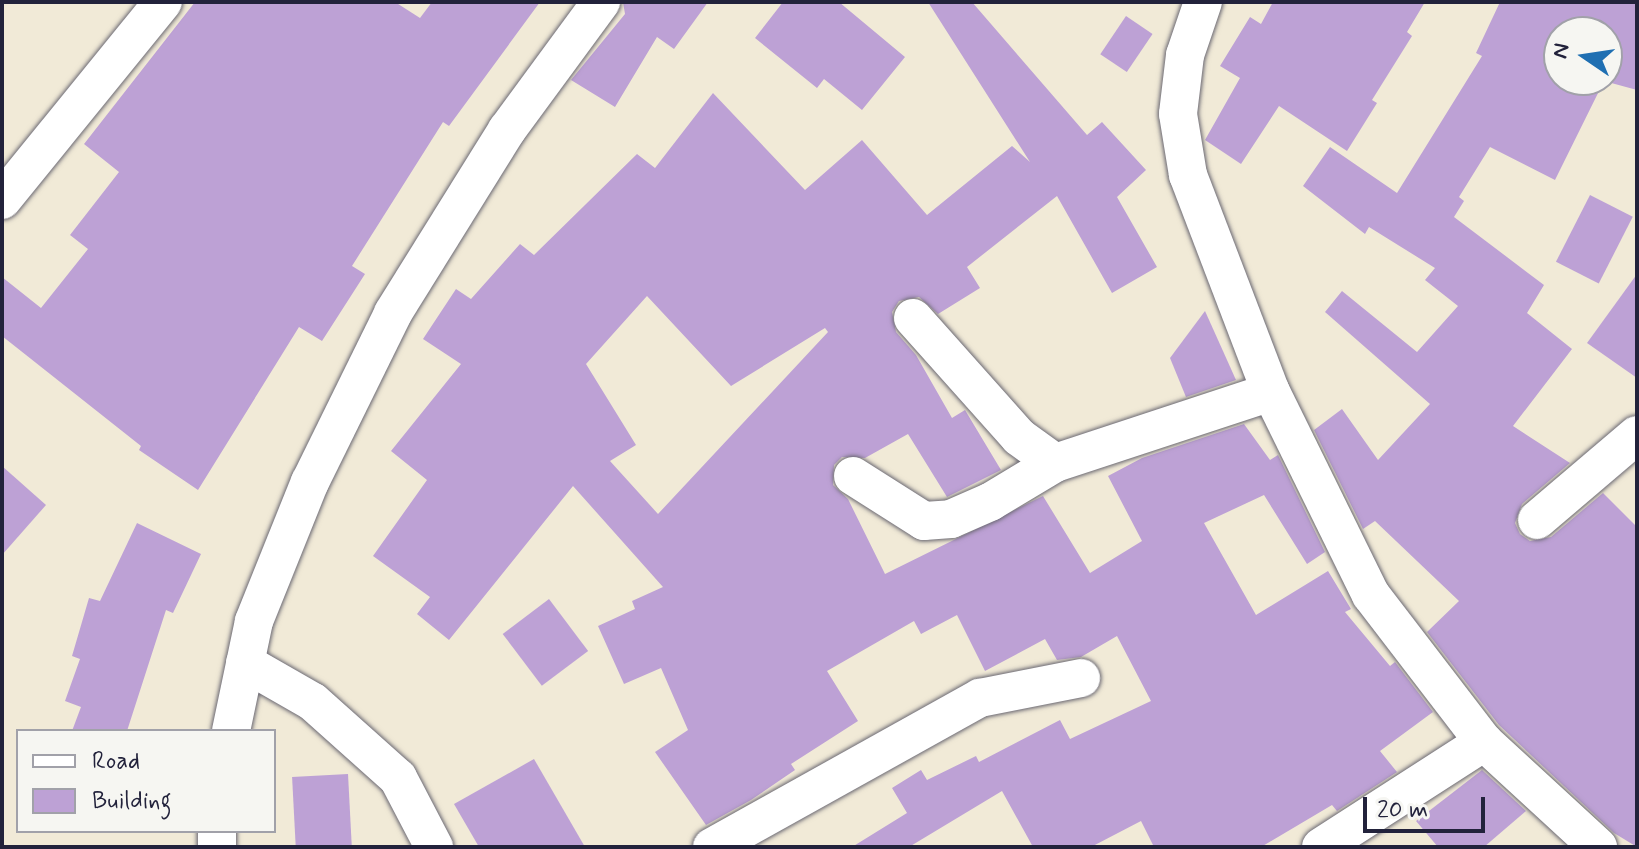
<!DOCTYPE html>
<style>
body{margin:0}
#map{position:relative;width:1639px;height:849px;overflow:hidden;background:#f1ead7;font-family:Mynerve,sans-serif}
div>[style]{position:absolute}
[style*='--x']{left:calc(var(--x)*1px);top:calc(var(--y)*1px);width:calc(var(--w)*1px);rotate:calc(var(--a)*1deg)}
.building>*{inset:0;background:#bda1d5;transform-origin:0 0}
.roads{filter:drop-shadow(0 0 2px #6a6872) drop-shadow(0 0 2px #6a6872)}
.street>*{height:38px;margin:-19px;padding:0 19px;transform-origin:19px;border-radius:19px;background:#fff}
span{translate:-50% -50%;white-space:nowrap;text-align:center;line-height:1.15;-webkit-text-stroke:8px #f6f6f2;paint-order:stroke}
.frame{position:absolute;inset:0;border:4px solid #22223b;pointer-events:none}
.legend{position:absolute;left:16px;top:729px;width:260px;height:104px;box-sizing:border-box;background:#f6f6f2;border:2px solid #a1a1a9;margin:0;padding:10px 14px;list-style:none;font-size:24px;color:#22223b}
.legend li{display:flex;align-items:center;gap:16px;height:40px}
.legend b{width:40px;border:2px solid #a1a1a9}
.north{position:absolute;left:1543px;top:16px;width:80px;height:80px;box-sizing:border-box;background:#f6f6f2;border:2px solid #a1a1a9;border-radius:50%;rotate:283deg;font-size:22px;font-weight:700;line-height:32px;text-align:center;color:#22223b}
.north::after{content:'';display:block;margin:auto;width:28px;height:36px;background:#1f6fb2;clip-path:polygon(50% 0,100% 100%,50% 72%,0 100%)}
.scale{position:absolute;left:1363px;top:797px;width:122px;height:36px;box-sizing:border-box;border:4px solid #22223b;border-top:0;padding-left:10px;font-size:24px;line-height:28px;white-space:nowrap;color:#22223b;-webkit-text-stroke:6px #f6f6f2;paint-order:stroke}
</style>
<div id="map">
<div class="building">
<div style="clip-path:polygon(195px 2px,395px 2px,420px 18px,432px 2px,540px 2px,449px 126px,443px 122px,352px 266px,365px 274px,322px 341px,299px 327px,198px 490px,139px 450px,141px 446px,2px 336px,2px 277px,41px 308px,88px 249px,70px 235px,119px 172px,84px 144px)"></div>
<div style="clip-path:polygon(623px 2px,708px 2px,674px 49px,657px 37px,615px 107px,571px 80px,625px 14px)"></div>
<div style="clip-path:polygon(783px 2px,839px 2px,905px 57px,862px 110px,824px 79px,817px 88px,755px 38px)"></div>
<div style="clip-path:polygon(evenodd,928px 2px,972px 2px,1087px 135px,1102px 122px,1146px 170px,1117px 197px,1157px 267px,1112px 293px,1057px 196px,967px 267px,980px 288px,938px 314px,919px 297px,899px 301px,892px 312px,896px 332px,916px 355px,952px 418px,965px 410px,1001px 470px,947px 497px,908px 434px,865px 458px,842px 457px,834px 465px,833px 485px,848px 499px,885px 574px,1043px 496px,1090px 573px,1142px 541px,1108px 476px,1142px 458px,1244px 424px,1270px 460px,1278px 455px,1325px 552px,1307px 564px,1264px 495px,1204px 523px,1256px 615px,1328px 571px,1351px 609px,1345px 612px,1390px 666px,1395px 662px,1433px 712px,1380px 751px,1397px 772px,1337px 811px,1332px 805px,1261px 847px,1154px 847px,1141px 821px,1091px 847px,1033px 847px,1002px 791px,909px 847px,852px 847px,907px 813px,892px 788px,921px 770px,927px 780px,976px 756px,979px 762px,1060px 720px,1070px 739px,1151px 701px,1117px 636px,1081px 657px,1057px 660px,1045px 639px,985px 671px,957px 615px,921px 634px,914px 621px,827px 671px,858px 721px,791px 764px,795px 770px,751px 800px,706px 825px,655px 752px,688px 730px,661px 668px,624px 684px,598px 626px,635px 609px,632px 601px,663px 587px,573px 486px,449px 640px,417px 614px,430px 597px,373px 556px,427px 480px,391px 451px,461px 364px,423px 339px,456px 289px,471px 299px,520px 244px,534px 255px,637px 154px,655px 168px,713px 93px,805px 190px,862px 140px,927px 215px,1012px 146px,1030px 162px,928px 2px,647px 296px,731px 386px,825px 328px,828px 332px,658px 514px,610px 461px,636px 445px,586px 364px,647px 296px)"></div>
<div style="clip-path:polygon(1273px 2px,1425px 2px,1407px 32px,1412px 36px,1372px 100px,1377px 103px,1347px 151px,1279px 106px,1241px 164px,1205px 140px,1240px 78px,1220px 66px,1250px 17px,1261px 24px)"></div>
<div style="clip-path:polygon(evenodd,1500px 2px,1637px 2px,1637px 90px,1604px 81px,1555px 180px,1490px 147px,1459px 197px,1464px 201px,1454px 217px,1544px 285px,1527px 313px,1572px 349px,1513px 426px,1570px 463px,1522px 504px,1515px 523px,1520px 534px,1530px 541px,1551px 537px,1603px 493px,1637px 527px,1637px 847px,1614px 833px,1499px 725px,1427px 632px,1459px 601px,1375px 521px,1363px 529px,1314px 430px,1342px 409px,1378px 460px,1430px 404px,1325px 312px,1342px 291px,1417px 352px,1458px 306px,1425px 280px,1435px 268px,1369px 227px,1365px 234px,1303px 186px,1330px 147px,1397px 193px,1482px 56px,1476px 53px,1500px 2px,1559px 32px,1607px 32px,1607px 80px,1559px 80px,1559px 32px)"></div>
<div style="left:1126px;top:16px;width:32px;height:46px;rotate:34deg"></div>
<div style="left:1590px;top:195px;width:48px;height:75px;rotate:27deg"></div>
<div style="clip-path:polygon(1637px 274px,1637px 378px,1587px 343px)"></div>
<div style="clip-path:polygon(1205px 311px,1236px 380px,1186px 397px,1170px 358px)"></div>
<div style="clip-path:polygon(2px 466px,46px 505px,2px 555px)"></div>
<div style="clip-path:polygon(137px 523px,201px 554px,173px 613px,166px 610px,127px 731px,72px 731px,81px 707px,65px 701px,80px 659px,72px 656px,89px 598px,100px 601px)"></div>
<div style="left:549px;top:599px;width:65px;height:58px;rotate:53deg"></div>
<div style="clip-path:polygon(534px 759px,585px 847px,479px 847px,454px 804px)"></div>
<div style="clip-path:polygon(1482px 770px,1526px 811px,1484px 847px,1438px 847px,1416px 821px)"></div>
<div style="left:348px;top:774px;width:73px;height:56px;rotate:87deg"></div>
</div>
<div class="roads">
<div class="street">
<div style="--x:1203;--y:2;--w:56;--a:108.8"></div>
<div style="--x:1185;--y:55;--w:59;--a:96.8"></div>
<div style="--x:1178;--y:114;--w:62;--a:80.7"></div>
<div style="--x:1188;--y:175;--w:232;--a:69.1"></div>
<div style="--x:1271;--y:392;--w:226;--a:63.8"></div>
<div style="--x:1371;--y:595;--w:185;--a:52.5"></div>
<div style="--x:1484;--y:742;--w:155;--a:42.6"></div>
<div style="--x:2;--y:200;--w:255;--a:-50.9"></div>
<div style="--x:913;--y:318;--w:159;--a:48.3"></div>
<div style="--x:1019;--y:437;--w:44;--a:35.8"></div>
<div style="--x:1055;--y:463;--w:227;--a:-18.2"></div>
<div style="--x:853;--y:476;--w:84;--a:32.4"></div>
<div style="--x:924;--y:521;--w:27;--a:-4"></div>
<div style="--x:951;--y:519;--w:43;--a:-23.6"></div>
<div style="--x:990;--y:502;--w:76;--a:-31"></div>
<div style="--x:1537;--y:520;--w:131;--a:-40.4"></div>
<div style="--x:245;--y:663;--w:78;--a:29.8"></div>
<div style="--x:313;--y:702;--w:114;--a:41.8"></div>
<div style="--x:398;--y:778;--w:78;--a:62.4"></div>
<div style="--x:231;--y:731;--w:112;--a:-78.2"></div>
<div style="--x:254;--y:621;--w:150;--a:-68.1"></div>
<div style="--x:310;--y:482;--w:188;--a:-63.8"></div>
<div style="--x:393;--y:313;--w:216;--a:-58.1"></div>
<div style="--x:507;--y:130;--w:159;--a:-53.7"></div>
<div style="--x:217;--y:847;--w:16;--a:-90"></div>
<div style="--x:712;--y:847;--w:307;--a:-29.1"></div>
<div style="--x:980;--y:698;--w:103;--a:-11.2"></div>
<div style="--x:1321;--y:847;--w:194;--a:-32.8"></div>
</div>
</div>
<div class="frame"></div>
<ul class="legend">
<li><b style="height:10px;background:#fff"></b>Road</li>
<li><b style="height:22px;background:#bda1d5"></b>Building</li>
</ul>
<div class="north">N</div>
<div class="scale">20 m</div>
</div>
